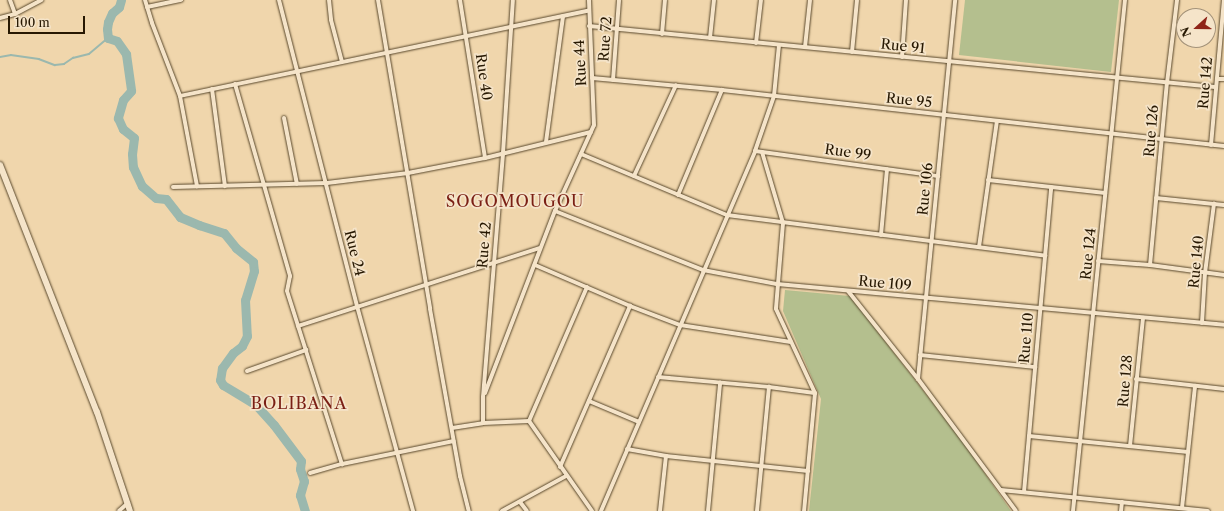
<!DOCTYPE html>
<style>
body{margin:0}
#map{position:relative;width:1224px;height:511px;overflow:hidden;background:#f0d6ac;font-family:"Libre Caslon Text",serif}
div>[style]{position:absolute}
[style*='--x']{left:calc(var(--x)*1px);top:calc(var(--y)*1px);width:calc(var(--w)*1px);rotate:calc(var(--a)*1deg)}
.green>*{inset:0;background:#b4bf8e}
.stream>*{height:1.5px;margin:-0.75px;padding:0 0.75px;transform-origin:0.75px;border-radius:0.75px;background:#9bb8ae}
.river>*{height:9px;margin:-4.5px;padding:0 4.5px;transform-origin:4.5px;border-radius:4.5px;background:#9bb8ae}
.roads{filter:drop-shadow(0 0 1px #59482c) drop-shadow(0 0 1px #59482c)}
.street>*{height:4px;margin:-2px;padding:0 2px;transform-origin:2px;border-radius:2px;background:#f5e4c9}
.secondary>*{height:6px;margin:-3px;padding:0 3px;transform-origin:3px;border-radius:3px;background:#f5e4c9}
span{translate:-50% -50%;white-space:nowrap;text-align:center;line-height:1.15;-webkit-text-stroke:3.5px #f5e4c9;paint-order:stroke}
.street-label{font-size:14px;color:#271802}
.quarter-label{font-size:16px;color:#7a1f14;letter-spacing:1px}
.north{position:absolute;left:1176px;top:8px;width:40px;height:40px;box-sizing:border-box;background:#f5e4c9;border:1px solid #a39279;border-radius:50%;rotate:249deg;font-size:11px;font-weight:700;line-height:16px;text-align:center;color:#271802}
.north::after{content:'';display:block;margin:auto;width:14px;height:18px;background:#8f2418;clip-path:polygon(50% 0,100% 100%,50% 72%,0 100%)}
.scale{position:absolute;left:8px;top:16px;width:77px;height:18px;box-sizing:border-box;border:2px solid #271802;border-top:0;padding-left:5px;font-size:12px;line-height:14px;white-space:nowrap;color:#271802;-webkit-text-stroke:3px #f5e4c9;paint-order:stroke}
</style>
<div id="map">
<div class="green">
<div style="clip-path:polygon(965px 0,1119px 0,1111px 72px,959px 55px)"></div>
<div style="clip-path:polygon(785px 290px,850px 296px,963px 442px,1011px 511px,809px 511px,821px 399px,783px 311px)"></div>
</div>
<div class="stream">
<div style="--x:0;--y:57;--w:11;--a:-10"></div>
<div style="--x:11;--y:55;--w:28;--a:8"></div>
<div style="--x:39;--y:59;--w:17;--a:21"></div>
<div style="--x:55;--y:65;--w:9;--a:-6"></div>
<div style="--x:64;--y:64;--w:11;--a:-34"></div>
<div style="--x:73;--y:58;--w:16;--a:-14"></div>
<div style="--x:89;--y:54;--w:25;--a:-40"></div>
</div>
<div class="river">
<div style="--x:121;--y:0;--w:7;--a:106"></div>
<div style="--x:119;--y:7;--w:9;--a:139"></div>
<div style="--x:112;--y:13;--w:10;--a:114"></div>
<div style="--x:108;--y:22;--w:7;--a:98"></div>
<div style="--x:107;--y:29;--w:9;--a:84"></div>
<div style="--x:108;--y:38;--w:9;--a:18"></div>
<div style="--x:117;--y:41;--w:16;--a:55"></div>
<div style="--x:126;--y:54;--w:37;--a:82"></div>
<div style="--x:131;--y:91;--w:12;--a:132"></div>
<div style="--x:123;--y:100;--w:19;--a:106"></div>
<div style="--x:118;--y:118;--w:12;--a:66"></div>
<div style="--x:123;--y:129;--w:14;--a:39"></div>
<div style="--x:134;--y:138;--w:16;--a:97"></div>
<div style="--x:132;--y:154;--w:13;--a:86"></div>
<div style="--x:133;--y:167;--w:21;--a:65"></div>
<div style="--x:142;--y:186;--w:18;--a:41"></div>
<div style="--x:156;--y:198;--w:10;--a:6"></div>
<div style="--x:166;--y:199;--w:23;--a:52"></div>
<div style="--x:180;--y:217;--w:21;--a:23"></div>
<div style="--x:199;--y:225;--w:26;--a:18"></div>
<div style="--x:224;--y:233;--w:19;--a:51"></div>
<div style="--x:236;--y:248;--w:22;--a:39"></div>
<div style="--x:253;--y:262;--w:9;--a:84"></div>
<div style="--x:254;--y:271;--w:30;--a:107"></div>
<div style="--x:245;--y:300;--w:36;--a:87"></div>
<div style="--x:247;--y:336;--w:11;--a:117"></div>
<div style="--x:242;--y:346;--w:11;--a:142"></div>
<div style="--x:233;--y:353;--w:19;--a:126"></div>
<div style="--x:222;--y:368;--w:12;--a:99"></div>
<div style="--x:220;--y:380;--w:6;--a:59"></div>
<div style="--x:223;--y:385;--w:37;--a:31"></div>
<div style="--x:255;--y:404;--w:28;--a:48"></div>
<div style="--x:274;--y:425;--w:45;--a:53.1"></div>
<div style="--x:301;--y:461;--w:8;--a:97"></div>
<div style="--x:300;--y:469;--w:13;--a:72"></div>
<div style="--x:304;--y:481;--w:15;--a:106"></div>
<div style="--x:300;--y:495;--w:17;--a:73"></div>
</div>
<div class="roads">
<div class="street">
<div style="--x:10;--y:0;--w:15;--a:70"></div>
<div style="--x:145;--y:0;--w:24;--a:73"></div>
<div style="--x:152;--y:23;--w:78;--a:69"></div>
<div style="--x:180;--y:96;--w:92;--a:79.3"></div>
<div style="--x:279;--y:0;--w:316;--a:75.7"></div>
<div style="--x:357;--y:306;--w:213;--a:74.7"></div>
<div style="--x:329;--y:0;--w:20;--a:84"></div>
<div style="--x:331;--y:20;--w:43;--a:75.3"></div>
<div style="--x:378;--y:0;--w:313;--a:80.4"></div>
<div style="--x:430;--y:309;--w:170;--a:79.8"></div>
<div style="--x:460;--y:476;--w:36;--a:76"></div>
<div style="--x:460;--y:0;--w:160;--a:81"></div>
<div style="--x:147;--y:7;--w:35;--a:-12"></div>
<div style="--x:0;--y:18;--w:16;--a:-15"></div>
<div style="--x:15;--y:14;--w:30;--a:-28"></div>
<div style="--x:589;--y:26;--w:629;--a:5.57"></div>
<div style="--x:662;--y:34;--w:34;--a:-85"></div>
<div style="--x:710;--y:38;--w:38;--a:-84"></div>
<div style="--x:756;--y:43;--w:43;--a:-83.4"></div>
<div style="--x:805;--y:47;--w:47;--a:-83.9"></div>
<div style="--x:852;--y:52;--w:52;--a:-84.5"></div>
<div style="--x:902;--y:57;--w:57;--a:-86"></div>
<div style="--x:592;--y:78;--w:131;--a:5.3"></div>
<div style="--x:722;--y:90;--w:505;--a:6.37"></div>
<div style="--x:1217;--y:79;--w:7;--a:0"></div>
<div style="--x:613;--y:80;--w:80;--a:-85.7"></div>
<div style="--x:235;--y:84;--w:200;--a:74"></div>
<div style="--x:290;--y:276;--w:15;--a:101"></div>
<div style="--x:287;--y:291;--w:182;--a:72.4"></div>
<div style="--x:212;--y:89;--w:98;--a:82.4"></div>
<div style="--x:180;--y:96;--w:417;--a:-11.8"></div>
<div style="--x:284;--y:118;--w:67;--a:78.9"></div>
<div style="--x:546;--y:142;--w:127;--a:-82.3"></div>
<div style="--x:1211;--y:145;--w:146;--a:-84.9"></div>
<div style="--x:755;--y:151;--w:185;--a:7.8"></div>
<div style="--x:762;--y:152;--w:74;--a:73.5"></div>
<div style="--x:783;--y:223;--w:86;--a:94.7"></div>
<div style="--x:776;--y:309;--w:93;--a:65.1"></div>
<div style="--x:815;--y:393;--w:119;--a:95.3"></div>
<div style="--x:581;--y:154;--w:158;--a:22.7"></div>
<div style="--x:727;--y:215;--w:321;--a:7.3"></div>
<div style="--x:634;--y:176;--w:100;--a:-65.2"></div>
<div style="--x:988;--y:180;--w:118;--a:6.3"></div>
<div style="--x:173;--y:187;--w:154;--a:-1.5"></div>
<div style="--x:327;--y:183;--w:82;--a:-7"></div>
<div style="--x:408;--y:173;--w:78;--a:-11"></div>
<div style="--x:485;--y:158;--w:109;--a:-13.8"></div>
<div style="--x:678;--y:195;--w:114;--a:-67.3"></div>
<div style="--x:1156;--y:198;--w:68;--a:5.9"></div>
<div style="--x:555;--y:211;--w:159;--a:21.7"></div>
<div style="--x:703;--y:270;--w:75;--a:10.7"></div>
<div style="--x:777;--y:284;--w:449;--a:5.2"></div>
<div style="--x:881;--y:235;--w:66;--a:-84.8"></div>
<div style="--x:979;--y:247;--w:127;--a:-81.9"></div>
<div style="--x:1098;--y:261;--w:52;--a:4.4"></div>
<div style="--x:1150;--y:265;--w:75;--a:7.7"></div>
<div style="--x:535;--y:265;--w:103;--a:23.3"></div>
<div style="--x:630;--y:306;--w:53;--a:20.8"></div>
<div style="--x:680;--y:325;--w:112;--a:8.7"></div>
<div style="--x:1150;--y:265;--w:183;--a:-84.7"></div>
<div style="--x:1167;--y:83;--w:84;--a:-83.1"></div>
<div style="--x:848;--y:291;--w:112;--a:51.5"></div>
<div style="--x:918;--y:379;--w:164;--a:53.4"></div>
<div style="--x:1202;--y:323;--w:50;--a:-86.6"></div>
<div style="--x:1205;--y:273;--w:70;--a:-82.6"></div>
<div style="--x:298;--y:326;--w:254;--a:-17.9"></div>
<div style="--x:920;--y:355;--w:116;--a:6"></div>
<div style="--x:247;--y:371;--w:63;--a:-19.6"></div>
<div style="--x:658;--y:377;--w:111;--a:5.1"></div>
<div style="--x:769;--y:387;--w:46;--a:7.4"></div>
<div style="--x:918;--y:379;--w:381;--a:-84.4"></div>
<div style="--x:1136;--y:379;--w:89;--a:6.5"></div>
<div style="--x:485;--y:393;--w:195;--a:-69"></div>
<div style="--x:555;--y:211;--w:94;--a:-65.6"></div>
<div style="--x:594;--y:125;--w:125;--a:-92.3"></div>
<div style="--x:589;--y:401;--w:54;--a:22.8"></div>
<div style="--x:529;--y:421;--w:146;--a:-66.6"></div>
<div style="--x:529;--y:421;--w:110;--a:55"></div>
<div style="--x:483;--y:423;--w:26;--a:-90"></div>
<div style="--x:483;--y:397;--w:245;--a:-85.3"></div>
<div style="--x:503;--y:153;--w:153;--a:-86.3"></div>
<div style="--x:452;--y:428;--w:31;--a:-9"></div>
<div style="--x:483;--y:423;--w:46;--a:-2.5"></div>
<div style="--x:1029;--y:436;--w:160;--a:5.7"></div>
<div style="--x:1130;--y:446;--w:129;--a:-84.2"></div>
<div style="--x:627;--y:449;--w:40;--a:10"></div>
<div style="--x:666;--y:456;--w:143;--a:6"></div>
<div style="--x:560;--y:467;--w:176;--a:-66.5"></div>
<div style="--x:310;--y:473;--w:33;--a:-16"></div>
<div style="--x:342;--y:464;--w:114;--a:-11.6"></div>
<div style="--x:1001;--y:490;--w:208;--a:5.8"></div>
<div style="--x:1024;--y:492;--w:306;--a:-84.9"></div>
<div style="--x:520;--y:502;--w:11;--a:52"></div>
<div style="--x:1182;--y:508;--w:123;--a:-83.9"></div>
<div style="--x:119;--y:511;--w:12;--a:-42"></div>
<div style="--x:502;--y:511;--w:73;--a:-28.7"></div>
<div style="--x:601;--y:511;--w:392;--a:-66.8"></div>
<div style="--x:755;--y:151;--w:58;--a:-70.9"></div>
<div style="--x:774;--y:96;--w:51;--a:-84.4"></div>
<div style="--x:660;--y:511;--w:55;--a:-83.8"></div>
<div style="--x:708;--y:511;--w:129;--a:-84.6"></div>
<div style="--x:757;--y:511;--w:125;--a:-84.5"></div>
<div style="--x:1073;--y:511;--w:514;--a:-84.19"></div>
<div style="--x:1121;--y:511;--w:9;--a:-84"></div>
</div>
<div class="secondary">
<div style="--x:0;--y:165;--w:265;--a:68.6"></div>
<div style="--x:97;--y:412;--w:104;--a:71.6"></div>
</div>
</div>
<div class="street-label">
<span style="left:605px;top:39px;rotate:-86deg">Rue 72</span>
<span style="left:903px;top:46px;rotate:6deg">Rue 91</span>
<span style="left:580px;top:63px;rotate:-93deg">Rue 44</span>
<span style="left:484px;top:77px;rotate:82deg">Rue 40</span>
<span style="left:1205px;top:83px;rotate:-85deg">Rue 142</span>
<span style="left:909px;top:100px;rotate:6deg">Rue 95</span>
<span style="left:1151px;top:131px;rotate:-85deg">Rue 126</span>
<span style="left:848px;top:152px;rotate:8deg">Rue 99</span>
<span style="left:925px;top:189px;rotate:-84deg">Rue 106</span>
<span style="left:484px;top:245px;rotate:-85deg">Rue 42</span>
<span style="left:355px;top:253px;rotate:76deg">Rue 24</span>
<span style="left:1088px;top:254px;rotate:-84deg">Rue 124</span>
<span style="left:1196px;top:262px;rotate:-84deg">Rue 140</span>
<span style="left:885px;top:283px;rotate:5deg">Rue 109</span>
<span style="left:1026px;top:338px;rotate:-85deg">Rue 110</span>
<span style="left:1125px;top:381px;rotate:-85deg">Rue 128</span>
</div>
<div class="quarter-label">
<span style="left:515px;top:201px">SOGOMOUGOU</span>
<span style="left:299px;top:403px">BOLIBANA</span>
</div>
<div class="north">N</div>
<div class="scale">100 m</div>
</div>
